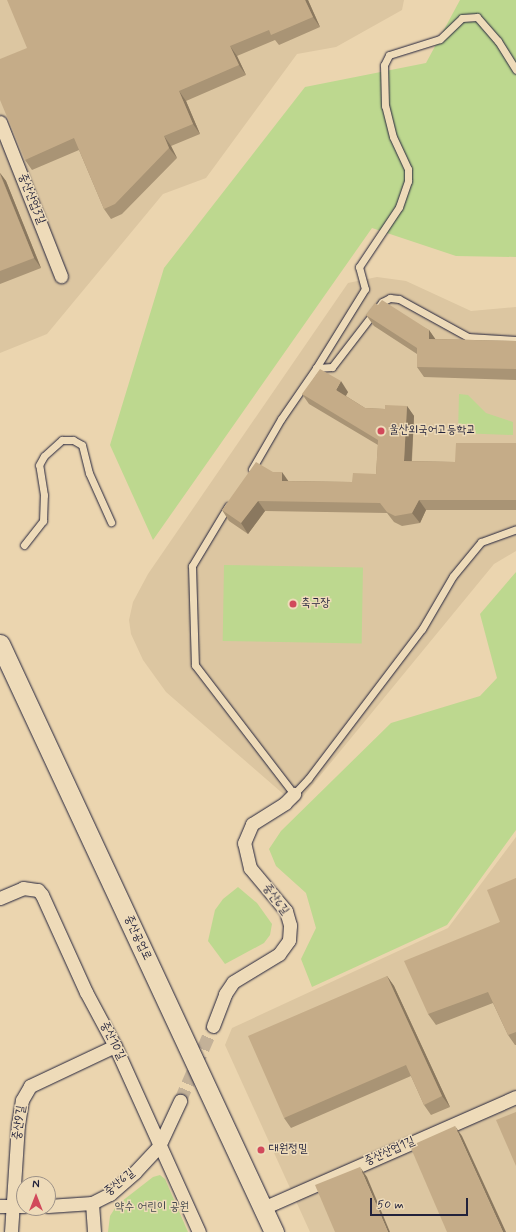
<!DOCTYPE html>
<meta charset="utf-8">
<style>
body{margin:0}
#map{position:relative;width:516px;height:1232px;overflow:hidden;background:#ebd5af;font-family:Mynerve,"Poor Story",sans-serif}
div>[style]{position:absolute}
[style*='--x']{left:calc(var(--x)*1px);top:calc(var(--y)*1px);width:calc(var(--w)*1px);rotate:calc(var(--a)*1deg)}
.built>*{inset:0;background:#dcc6a1}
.green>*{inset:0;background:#bdd88f;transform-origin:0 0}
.street-tunnel>*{height:13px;margin-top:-6.5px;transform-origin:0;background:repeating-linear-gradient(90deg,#c3b198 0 13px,transparent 0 19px)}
.roads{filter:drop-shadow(0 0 1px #22223b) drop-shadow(0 0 1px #22223b)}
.lane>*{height:7px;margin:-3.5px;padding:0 3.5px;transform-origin:3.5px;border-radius:3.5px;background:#eedbb9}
.street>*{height:13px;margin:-6.5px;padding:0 6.5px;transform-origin:6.5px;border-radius:6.5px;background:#eedbb9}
.secondary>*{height:19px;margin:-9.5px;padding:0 9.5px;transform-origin:9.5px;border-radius:9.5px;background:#eedbb9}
.wall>*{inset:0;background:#a99475}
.shaded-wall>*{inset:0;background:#8a785f}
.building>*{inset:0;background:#c5ac88}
.dots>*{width:11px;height:11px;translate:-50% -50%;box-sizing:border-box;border:2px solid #eedbb9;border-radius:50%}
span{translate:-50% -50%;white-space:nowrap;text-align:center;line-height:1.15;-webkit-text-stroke:3px #eedbb9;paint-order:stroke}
.street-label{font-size:12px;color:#22223b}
.poi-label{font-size:12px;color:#22223b}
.left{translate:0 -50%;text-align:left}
.park-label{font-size:12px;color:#41464c}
.north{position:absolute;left:16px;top:1176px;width:40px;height:40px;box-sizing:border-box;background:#eedbb9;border:1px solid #9c9187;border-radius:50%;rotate:0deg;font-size:11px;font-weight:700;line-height:16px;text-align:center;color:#22223b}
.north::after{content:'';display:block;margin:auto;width:14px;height:18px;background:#d1495b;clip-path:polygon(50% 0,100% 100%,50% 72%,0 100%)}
.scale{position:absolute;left:370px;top:1198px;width:98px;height:18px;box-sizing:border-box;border:2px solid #22223b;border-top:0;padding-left:5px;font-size:12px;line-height:14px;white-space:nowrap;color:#22223b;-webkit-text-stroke:3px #eedbb9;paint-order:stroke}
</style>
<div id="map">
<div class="built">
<div style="clip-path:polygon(0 0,404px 0,402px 10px,336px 47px,297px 54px,206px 178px,163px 194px,47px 334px,0 353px)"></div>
<div style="clip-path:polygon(377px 277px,406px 281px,471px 311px,516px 307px,516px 551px,494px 564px,296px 805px,166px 692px,143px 660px,131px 634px,129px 620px,133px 602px,148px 574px,348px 283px)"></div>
<div style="clip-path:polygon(516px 837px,516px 1232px,310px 1232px,225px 1045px,232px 1028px,448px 928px)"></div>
</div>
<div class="green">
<div style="clip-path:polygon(460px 0,516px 0,516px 257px,456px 256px,372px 228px,153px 540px,110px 445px,164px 268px,305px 87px,426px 63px)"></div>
<div style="clip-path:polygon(459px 394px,468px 395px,486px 413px,513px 422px,513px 435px,458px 433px)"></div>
<div style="left:224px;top:565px;width:139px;height:76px;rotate:1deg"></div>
<div style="clip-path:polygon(516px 572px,516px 830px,447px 925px,312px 987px,301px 959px,316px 928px,306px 893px,276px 866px,269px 849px,281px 831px,391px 723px,480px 696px,497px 678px,480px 614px)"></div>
<div style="clip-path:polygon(238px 887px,257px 903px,272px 924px,270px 935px,264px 943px,225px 964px,208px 941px,215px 910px,223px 899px)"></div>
<div style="clip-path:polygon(160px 1175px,165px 1179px,188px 1232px,108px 1232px,110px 1216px,117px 1205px,153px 1177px)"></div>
</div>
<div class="street-tunnel">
<div style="--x:180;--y:1101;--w:82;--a:-66.3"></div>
</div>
<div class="roads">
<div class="lane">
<div style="--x:316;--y:368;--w:93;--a:-58.2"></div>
<div style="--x:365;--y:289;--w:23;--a:-105"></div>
<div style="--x:359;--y:267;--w:72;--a:-56.3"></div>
<div style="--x:399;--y:207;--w:28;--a:-71"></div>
<div style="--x:408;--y:181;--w:12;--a:-90"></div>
<div style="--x:408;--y:169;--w:35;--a:-115"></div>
<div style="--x:393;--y:137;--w:32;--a:-104"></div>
<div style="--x:385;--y:106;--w:41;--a:-91.4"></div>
<div style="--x:384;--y:65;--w:11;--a:-63"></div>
<div style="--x:389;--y:55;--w:53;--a:-17.4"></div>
<div style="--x:440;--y:39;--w:30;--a:-44"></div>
<div style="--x:462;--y:18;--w:15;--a:-4"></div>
<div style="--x:477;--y:17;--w:32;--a:49"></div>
<div style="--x:498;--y:41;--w:34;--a:58"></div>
<div style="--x:252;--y:469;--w:58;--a:-59.9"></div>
<div style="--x:281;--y:419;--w:62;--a:-55.5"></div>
<div style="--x:316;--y:368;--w:16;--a:-4"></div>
<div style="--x:332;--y:367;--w:82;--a:-52.4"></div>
<div style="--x:382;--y:302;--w:9;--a:-27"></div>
<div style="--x:390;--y:298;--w:9;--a:6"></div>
<div style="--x:399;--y:299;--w:79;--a:28.8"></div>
<div style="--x:468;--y:337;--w:48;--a:3.6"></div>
<div style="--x:228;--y:506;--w:70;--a:121"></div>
<div style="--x:192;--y:566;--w:99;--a:88.3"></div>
<div style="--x:195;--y:665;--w:163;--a:52.5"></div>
<div style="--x:294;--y:794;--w:21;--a:-47"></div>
<div style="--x:308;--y:779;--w:188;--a:-52.8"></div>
<div style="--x:422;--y:629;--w:61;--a:-59.7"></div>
<div style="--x:453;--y:576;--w:44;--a:-50.5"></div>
<div style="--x:481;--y:542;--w:37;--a:-20"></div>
<div style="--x:24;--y:545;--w:31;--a:-52"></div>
<div style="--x:43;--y:521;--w:26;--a:-88"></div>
<div style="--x:44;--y:495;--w:30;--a:-99"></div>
<div style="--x:39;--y:465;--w:10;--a:-61"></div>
<div style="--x:44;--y:456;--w:24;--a:-42"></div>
<div style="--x:62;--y:440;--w:11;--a:0"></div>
<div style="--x:73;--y:440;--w:10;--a:29"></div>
<div style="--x:82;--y:445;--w:29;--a:76"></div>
<div style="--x:89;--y:473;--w:54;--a:65.8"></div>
</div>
<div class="street">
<div style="--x:0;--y:122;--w:166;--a:68.4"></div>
<div style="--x:0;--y:898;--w:25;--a:-23"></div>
<div style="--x:23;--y:888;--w:15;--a:8"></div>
<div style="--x:38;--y:890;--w:6;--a:51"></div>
<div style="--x:42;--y:895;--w:107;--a:65.6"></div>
<div style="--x:86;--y:992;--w:61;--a:61.8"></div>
<div style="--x:115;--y:1046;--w:204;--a:65.7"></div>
<div style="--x:213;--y:1026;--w:34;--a:-69"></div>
<div style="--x:225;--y:994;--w:14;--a:-56"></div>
<div style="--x:233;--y:982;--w:54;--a:-31.3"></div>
<div style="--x:279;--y:954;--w:17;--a:-54"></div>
<div style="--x:289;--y:940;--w:15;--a:-86"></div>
<div style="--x:290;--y:925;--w:15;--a:-106"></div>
<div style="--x:286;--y:911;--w:56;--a:-129.9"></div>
<div style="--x:250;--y:868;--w:26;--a:-103"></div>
<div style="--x:244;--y:843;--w:21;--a:-67"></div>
<div style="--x:252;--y:824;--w:39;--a:-32"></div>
<div style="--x:285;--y:803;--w:13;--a:-45"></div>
<div style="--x:92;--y:1203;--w:29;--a:86"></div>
<div style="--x:0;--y:1206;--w:24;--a:0"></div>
<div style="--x:48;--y:1206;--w:44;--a:-3.9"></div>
<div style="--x:92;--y:1203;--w:20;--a:-27"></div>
<div style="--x:110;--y:1194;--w:33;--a:-41"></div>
<div style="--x:135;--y:1172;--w:35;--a:-47"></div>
<div style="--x:159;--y:1146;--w:50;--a:-65"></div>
<div style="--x:263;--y:1208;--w:276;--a:-23.7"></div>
<div style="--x:11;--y:1232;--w:107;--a:-86.3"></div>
<div style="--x:18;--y:1125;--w:25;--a:-81"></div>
<div style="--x:22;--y:1100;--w:16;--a:-60"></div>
<div style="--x:30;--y:1086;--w:94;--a:-25.2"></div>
</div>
<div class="secondary">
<div style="--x:0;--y:644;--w:649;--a:65.02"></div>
</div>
</div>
<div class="wall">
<div style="clip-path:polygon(308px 0,320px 27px,279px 45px,275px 40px,237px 56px,246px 75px,186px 101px,200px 134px,171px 146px,177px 158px,122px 214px,111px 219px,104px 209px,79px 150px,32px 170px,25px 160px,27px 48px)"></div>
<div style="clip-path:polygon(0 173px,6px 181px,41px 268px,0 284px)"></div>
<div style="clip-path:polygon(378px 305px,429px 330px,435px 339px,516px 341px,516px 380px,424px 377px,417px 367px,417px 354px,374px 326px,366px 315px)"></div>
<div style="clip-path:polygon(348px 392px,346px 396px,365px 408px,385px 409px,407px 406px,414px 416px,412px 461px,455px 462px,516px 443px,516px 510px,426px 510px,420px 523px,402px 526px,394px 522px,387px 513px,265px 511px,248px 534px,229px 521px,222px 510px,288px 481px,352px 482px,376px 474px,378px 445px,309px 404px,302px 394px)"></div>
<div style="clip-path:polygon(516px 878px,516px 1045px,515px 1045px,508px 1035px,493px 1003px,436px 1025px,428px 1014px,500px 922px)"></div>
<div style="clip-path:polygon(387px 976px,394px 986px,450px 1107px,431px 1115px,424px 1105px,411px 1076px,291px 1128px,284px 1118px)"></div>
</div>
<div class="shaded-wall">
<div style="clip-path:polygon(305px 0,308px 0,320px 27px,313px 17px)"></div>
<div style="clip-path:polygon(230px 46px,237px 56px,246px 75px,239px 65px)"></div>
<div style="clip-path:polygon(179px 91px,186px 101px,200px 134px,193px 124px)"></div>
<div style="clip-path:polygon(164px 136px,171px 146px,177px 158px,169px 148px)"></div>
<div style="clip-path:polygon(0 173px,6px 181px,41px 268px,34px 258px)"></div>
<div style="clip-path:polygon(429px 330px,436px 340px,429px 339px)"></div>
<div style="clip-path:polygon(341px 381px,348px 392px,343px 400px,336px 390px)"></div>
<div style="clip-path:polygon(407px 406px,414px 416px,411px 471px,404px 461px)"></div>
<div style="clip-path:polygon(282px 472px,289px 482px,282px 481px)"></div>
<div style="clip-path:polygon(419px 500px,426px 510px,420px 523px,412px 513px)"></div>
<div style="clip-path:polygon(258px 501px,265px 511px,248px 534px,241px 523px)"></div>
<div style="clip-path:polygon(387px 976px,394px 986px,450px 1107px,442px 1096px)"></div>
<div style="clip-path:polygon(455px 1126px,462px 1136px,506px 1232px,503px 1232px)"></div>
<div style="clip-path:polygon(360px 1167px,367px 1177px,390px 1232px,388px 1232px)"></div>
</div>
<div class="building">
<div style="clip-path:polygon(7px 0,305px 0,313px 17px,271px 35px,269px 30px,230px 46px,239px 65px,179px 91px,193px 124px,164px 136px,169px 148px,115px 204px,104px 209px,74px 138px,25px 160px,0 100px,0 59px,27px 48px)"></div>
<div style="clip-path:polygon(0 174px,34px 258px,0 271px)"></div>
<div style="clip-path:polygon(382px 300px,429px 330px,429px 339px,516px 341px,516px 369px,417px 367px,417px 348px,366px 315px,375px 303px,378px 305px)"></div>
<div style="clip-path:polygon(320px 369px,341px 381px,336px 390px,365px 408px,385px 409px,385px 405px,407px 406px,404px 461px,455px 462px,456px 443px,516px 443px,516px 500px,419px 500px,412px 513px,395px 516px,387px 512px,380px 503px,258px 501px,241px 523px,222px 510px,256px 462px,273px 472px,282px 472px,282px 481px,352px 482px,353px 473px,376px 474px,378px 440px,302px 394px)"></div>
<div style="clip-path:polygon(516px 878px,516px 1032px,508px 1035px,488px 992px,428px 1014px,404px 961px,500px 922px,487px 890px)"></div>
<div style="clip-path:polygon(387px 976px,442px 1096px,424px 1105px,406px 1065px,284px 1118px,248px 1036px)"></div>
<div style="clip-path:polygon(516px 1112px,516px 1166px,496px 1120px)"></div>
<div style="clip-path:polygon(455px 1126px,503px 1232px,447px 1232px,410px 1146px)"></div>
<div style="clip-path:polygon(360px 1167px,388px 1232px,335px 1232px,315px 1185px)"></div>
</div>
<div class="dots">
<div style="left:381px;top:431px;background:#d1495b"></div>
<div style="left:293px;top:604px;background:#d1495b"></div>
<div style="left:261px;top:1150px;background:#d1495b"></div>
</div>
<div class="street-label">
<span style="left:31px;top:199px;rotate:68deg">중산산업3길</span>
<span style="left:275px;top:900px;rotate:53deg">중산6길</span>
<span style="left:137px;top:938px;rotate:65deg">중산공업로</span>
<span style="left:112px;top:1041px;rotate:63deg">중산10길</span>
<span style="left:20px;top:1123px;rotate:-82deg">중산9길</span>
<span style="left:390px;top:1152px;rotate:-24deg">중산산업1길</span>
<span style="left:120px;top:1183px;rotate:-39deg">중산6길</span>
</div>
<div class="poi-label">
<span class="left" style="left:389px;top:431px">울산외국어고등학교</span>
<span class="left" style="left:301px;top:604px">축구장</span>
<span class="left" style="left:269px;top:1150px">대원정밀</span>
</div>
<div class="park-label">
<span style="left:152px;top:1208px">약수 어린이 공원</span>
</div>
<div class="north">N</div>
<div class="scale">50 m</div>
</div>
